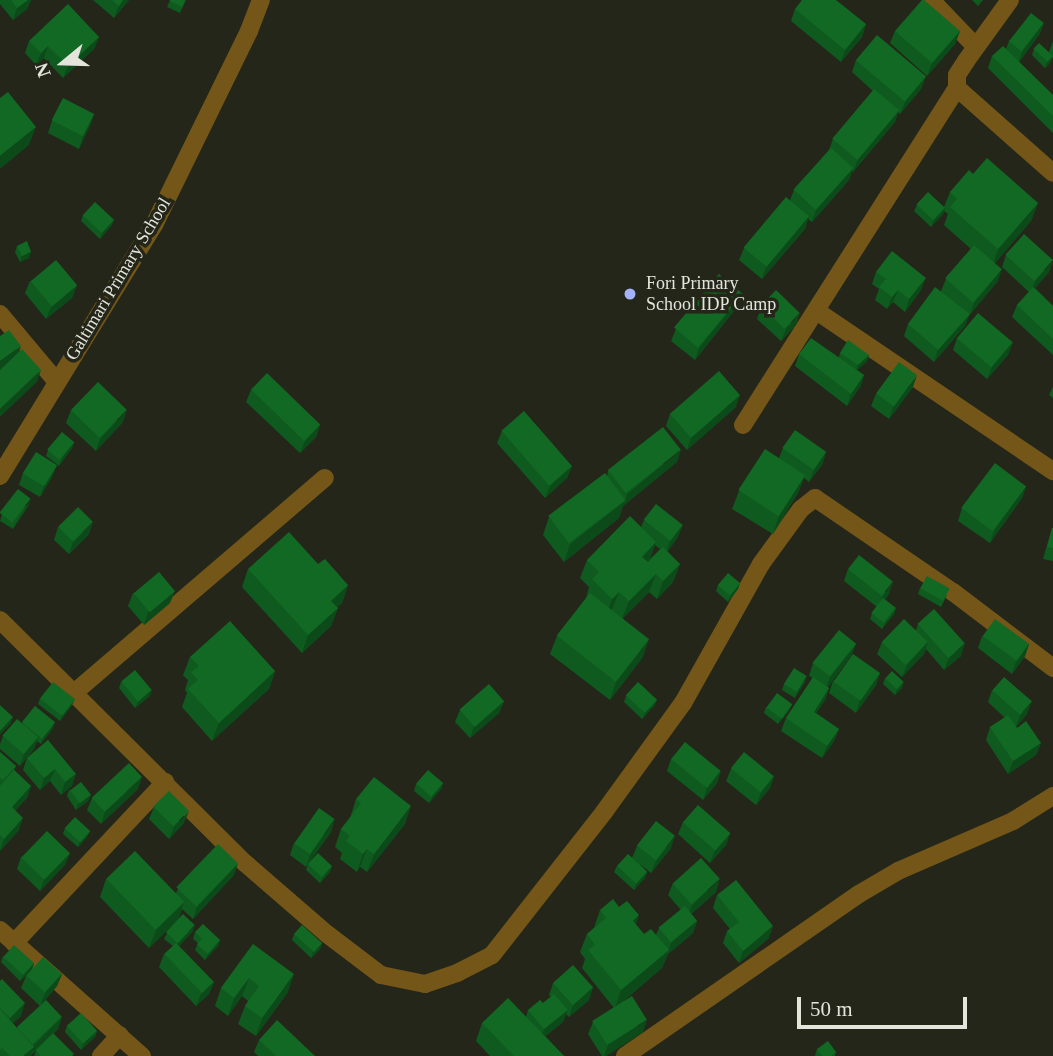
<!DOCTYPE html>
<style>
body{margin:0}
#map{position:relative;width:1053px;height:1056px;overflow:hidden;background:#242619;font-family:"Times New Roman",serif}
div>[style]{position:absolute}
[style*='--x']{left:calc(var(--x)*1px);top:calc(var(--y)*1px);width:calc(var(--w)*1px);rotate:calc(var(--a)*1deg)}
.street>*{height:18px;margin:-9px;padding:0 9px;transform-origin:9px;border-radius:9px;background:#735618}
.wall>*{inset:0;background:#0f5a1f}
.shaded-wall>*{inset:0;background:#0d4a19}
.building>*{inset:0;background:#126924;transform-origin:0 0}
.dots>*{width:19px;height:19px;translate:-50% -50%;box-sizing:border-box;border:4px solid #242619;border-radius:50%}
span{translate:-50% -50%;white-space:nowrap;text-align:center;line-height:1.15;-webkit-text-stroke:7px #242619;paint-order:stroke}
.street-label{font-size:18px;color:#e3e4dc}
.poi-label{font-size:18px;color:#e3e4dc}
.left{translate:0 -50%;text-align:left}
.north{position:absolute;left:28px;top:28px;width:70px;height:70px;-webkit-text-stroke:5px #242619;paint-order:stroke;rotate:251deg;font-size:19px;font-weight:700;line-height:28px;text-align:center;color:#e3e4dc}
.north::after{content:'';display:block;margin:auto;width:24px;height:32px;background:#e3e4dc;clip-path:polygon(50% 0,100% 100%,50% 72%,0 100%)}
.scale{position:absolute;left:797px;top:997px;width:170px;height:32px;box-sizing:border-box;border:4px solid #e3e4dc;border-top:0;padding-left:9px;font-size:21px;line-height:24px;white-space:nowrap;color:#e3e4dc;-webkit-text-stroke:5px #242619;paint-order:stroke}
</style>
<div id="map">
<div class="street">
<div style="--x:931;--y:0;--w:65;--a:46.2"></div>
<div style="--x:957;--y:88;--w:128;--a:41.5"></div>
<div style="--x:818;--y:312;--w:284;--a:34.1"></div>
<div style="--x:0;--y:314;--w:89;--a:50"></div>
<div style="--x:743;--y:425;--w:399;--a:-57.6"></div>
<div style="--x:957;--y:88;--w:13;--a:-90"></div>
<div style="--x:957;--y:75;--w:17;--a:-57"></div>
<div style="--x:966;--y:61;--w:75;--a:-54.2"></div>
<div style="--x:0;--y:476;--w:294;--a:-58.5"></div>
<div style="--x:154;--y:225;--w:216;--a:-63.9"></div>
<div style="--x:249;--y:31;--w:33;--a:-69"></div>
<div style="--x:0;--y:620;--w:345;--a:44.8"></div>
<div style="--x:245;--y:863;--w:108;--a:40.9"></div>
<div style="--x:327;--y:934;--w:68;--a:37.2"></div>
<div style="--x:381;--y:975;--w:45;--a:11.6"></div>
<div style="--x:425;--y:984;--w:34;--a:-19"></div>
<div style="--x:457;--y:973;--w:39;--a:-27"></div>
<div style="--x:492;--y:955;--w:182;--a:-51.9"></div>
<div style="--x:604;--y:812;--w:135;--a:-54.1"></div>
<div style="--x:683;--y:703;--w:159;--a:-60.7"></div>
<div style="--x:761;--y:564;--w:68;--a:-54"></div>
<div style="--x:801;--y:509;--w:18;--a:-38"></div>
<div style="--x:815;--y:498;--w:167;--a:34.3"></div>
<div style="--x:953;--y:592;--w:126;--a:37.2"></div>
<div style="--x:75;--y:692;--w:329;--a:-40.6"></div>
<div style="--x:0;--y:930;--w:190;--a:41.6"></div>
<div style="--x:14;--y:943;--w:221;--a:-46.8"></div>
<div style="--x:101;--y:1056;--w:28;--a:-48"></div>
<div style="--x:625;--y:1056;--w:285;--a:-34.7"></div>
<div style="--x:859;--y:894;--w:45;--a:-30.5"></div>
<div style="--x:898;--y:871;--w:125;--a:-23.5"></div>
<div style="--x:1013;--y:821;--w:47;--a:-32"></div>
</div>
<div class="wall">
<div style="clip-path:polygon(0 0,31px 0,27px 9px,13px 20px,0 4px)"></div>
<div style="clip-path:polygon(93px 0,129px 0,114px 18px)"></div>
<div style="clip-path:polygon(170px 0,186px 0,180px 13px,167px 7px)"></div>
<div style="clip-path:polygon(972px 0,983px 0,978px 6px)"></div>
<div style="clip-path:polygon(795px 9px,866px 24px,862px 37px,841px 62px,791px 21px)"></div>
<div style="clip-path:polygon(1044px 23px,1039px 35px,1019px 62px,1053px 95px,1053px 133px,988px 68px,992px 56px,1006px 49px,1009px 41px)"></div>
<div style="clip-path:polygon(895px 31px,960px 31px,955px 44px,927px 76px,890px 43px)"></div>
<div style="clip-path:polygon(99px 37px,94px 49px,63px 78px,44px 58px,36px 65px,25px 53px,29px 41px)"></div>
<div style="clip-path:polygon(1053px 41px,1053px 57px,1050px 63px,1045px 68px,1032px 55px,1034px 49px,1049px 52px)"></div>
<div style="clip-path:polygon(856px 60px,926px 76px,921px 89px,900px 114px,898px 112px,895px 122px,853px 172px,852px 171px,849px 180px,812px 222px,808px 219px,805px 229px,762px 279px,739px 260px,744px 248px,790px 200px,794px 190px,829px 150px,833px 139px,873px 91px,852px 72px)"></div>
<div style="clip-path:polygon(94px 114px,79px 149px,48px 133px,52px 121px)"></div>
<div style="clip-path:polygon(973px 174px,1038px 203px,1031px 221px,995px 263px,998px 281px,969px 315px,965px 326px,934px 362px,904px 336px,908px 324px,941px 291px,946px 279px,971px 249px,944px 225px,948px 214px,944px 211px,943px 214px,931px 227px,914px 211px,917px 205px,944px 207px,950px 192px)"></div>
<div style="clip-path:polygon(83px 215px,114px 220px,111px 226px,100px 239px,81px 221px)"></div>
<div style="clip-path:polygon(17px 246px,29px 258px,20px 262px,15px 252px)"></div>
<div style="clip-path:polygon(1006px 255px,1049px 272px,1035px 288px,1053px 306px,1053px 355px,1012px 317px,1017px 305px,1029px 292px,1002px 267px)"></div>
<div style="clip-path:polygon(876px 272px,921px 290px,905px 312px,893px 302px,887px 309px,875px 300px,879px 289px,872px 284px)"></div>
<div style="clip-path:polygon(30px 281px,77px 285px,72px 298px,46px 319px,25px 293px)"></div>
<div style="clip-path:polygon(738px 306px,695px 360px,671px 341px,676px 329px)"></div>
<div style="clip-path:polygon(761px 306px,796px 325px,781px 341px,757px 319px)"></div>
<div style="clip-path:polygon(957px 338px,1013px 342px,1008px 355px,987px 379px,953px 350px)"></div>
<div style="clip-path:polygon(840px 353px,869px 355px,867px 361px,857px 370px,864px 375px,860px 387px,847px 406px,795px 366px,799px 354px,839px 357px)"></div>
<div style="clip-path:polygon(913px 387px,889px 419px,871px 406px,876px 394px)"></div>
<div style="clip-path:polygon(1053px 387px,1053px 398px,1049px 395px)"></div>
<div style="clip-path:polygon(251px 390px,320px 425px,316px 437px,300px 453px,246px 402px)"></div>
<div style="clip-path:polygon(736px 407px,687px 450px,666px 426px,670px 414px)"></div>
<div style="clip-path:polygon(71px 410px,123px 422px,96px 451px,66px 423px)"></div>
<div style="clip-path:polygon(502px 431px,572px 466px,567px 478px,545px 498px,497px 443px)"></div>
<div style="clip-path:polygon(74px 442px,72px 448px,59px 466px,46px 456px,48px 450px)"></div>
<div style="clip-path:polygon(783px 448px,826px 452px,822px 465px,809px 482px,804px 478px,798px 493px,773px 534px,732px 509px,739px 491px,779px 458px)"></div>
<div style="clip-path:polygon(677px 462px,623px 506px,619px 518px,564px 562px,543px 535px,549px 517px,607px 476px,608px 471px)"></div>
<div style="clip-path:polygon(23px 473px,52px 477px,40px 497px,19px 485px)"></div>
<div style="clip-path:polygon(1026px 486px,1022px 498px,990px 543px,958px 521px,962px 508px)"></div>
<div style="clip-path:polygon(29px 505px,13px 529px,0 521px,2px 514px)"></div>
<div style="clip-path:polygon(evenodd,644px 520px,678px 537px,667px 552px,680px 564px,673px 582px,657px 599px,649px 592px,623px 618px,643px 657px,610px 700px,550px 654px,557px 636px,586px 598px,589px 587px,580px 578px,587px 560px,641px 527px,644px 520px,655px 545px,660px 549px,647px 562px,655px 545px)"></div>
<div style="clip-path:polygon(58px 527px,89px 534px,69px 554px,54px 540px)"></div>
<div style="clip-path:polygon(1052px 528px,1053px 528px,1053px 561px,1043px 559px)"></div>
<div style="clip-path:polygon(248px 569px,348px 585px,342px 603px,337px 607px,338px 608px,331px 626px,302px 653px,242px 587px)"></div>
<div style="clip-path:polygon(848px 569px,889px 594px,885px 600px,896px 608px,894px 614px,882px 629px,870px 619px,872px 613px,877px 607px,844px 581px)"></div>
<div style="clip-path:polygon(740px 583px,738px 589px,728px 602px,716px 591px,718px 585px)"></div>
<div style="clip-path:polygon(920px 588px,947px 595px,941px 607px,918px 594px)"></div>
<div style="clip-path:polygon(133px 593px,170px 603px,144px 625px,128px 606px)"></div>
<div style="clip-path:polygon(918px 624px,961px 656px,944px 670px,926px 649px,924px 654px,902px 677px,877px 654px,882px 642px,916px 630px)"></div>
<div style="clip-path:polygon(982px 636px,1029px 644px,1025px 656px,1012px 674px,978px 648px)"></div>
<div style="clip-path:polygon(856px 644px,851px 656px,828px 687px,829px 688px,825px 700px,816px 713px,839px 729px,834px 741px,822px 758px,781px 731px,786px 718px,813px 678px,809px 676px,813px 663px)"></div>
<div style="clip-path:polygon(190px 657px,275px 671px,269px 689px,212px 741px,182px 707px,187px 693px,185px 690px,188px 680px,183px 675px)"></div>
<div style="clip-path:polygon(880px 673px,876px 685px,856px 713px,829px 693px,833px 681px)"></div>
<div style="clip-path:polygon(885px 678px,902px 688px,895px 695px,883px 684px)"></div>
<div style="clip-path:polygon(121px 682px,150px 696px,135px 708px,119px 688px)"></div>
<div style="clip-path:polygon(805px 682px,795px 698px,782px 690px,784px 684px)"></div>
<div style="clip-path:polygon(992px 690px,1027px 714px,1016px 727px,1041px 743px,1036px 755px,1008px 774px,986px 740px,990px 727px,1005px 718px,988px 702px)"></div>
<div style="clip-path:polygon(626px 696px,657px 700px,654px 706px,642px 719px,624px 702px)"></div>
<div style="clip-path:polygon(40px 698px,72px 705px,60px 721px,38px 704px)"></div>
<div style="clip-path:polygon(504px 701px,499px 713px,470px 738px,455px 722px,460px 710px)"></div>
<div style="clip-path:polygon(35px 706px,53px 728px,41px 744px,37px 741px,34px 749px,20px 766px,0 749px,0 744px,3px 736px,22px 724px)"></div>
<div style="clip-path:polygon(766px 707px,789px 711px,778px 724px,764px 713px)"></div>
<div style="clip-path:polygon(48px 740px,72px 786px,61px 795px,50px 781px,40px 790px,23px 770px,27px 758px)"></div>
<div style="clip-path:polygon(0 752px,16px 766px,14px 770px,31px 786px,27px 798px,15px 811px,19px 830px,0 851px)"></div>
<div style="clip-path:polygon(671px 759px,717px 783px,703px 800px,667px 771px)"></div>
<div style="clip-path:polygon(731px 769px,774px 776px,770px 788px,756px 805px,726px 781px)"></div>
<div style="clip-path:polygon(443px 783px,441px 789px,429px 803px,414px 791px,416px 784px)"></div>
<div style="clip-path:polygon(138px 789px,101px 824px,87px 810px,92px 798px)"></div>
<div style="clip-path:polygon(69px 790px,91px 795px,88px 801px,76px 810px,67px 796px)"></div>
<div style="clip-path:polygon(356px 799px,405px 824px,367px 872px,360px 867px,357px 872px,340px 859px,342px 853px,335px 847px,341px 829px,350px 818px)"></div>
<div style="clip-path:polygon(154px 807px,184px 823px,169px 839px,149px 819px)"></div>
<div style="clip-path:polygon(683px 822px,730px 833px,726px 845px,710px 863px,678px 834px)"></div>
<div style="clip-path:polygon(65px 828px,87px 837px,78px 847px,63px 834px)"></div>
<div style="clip-path:polygon(331px 832px,306px 867px,290px 855px,294px 843px)"></div>
<div style="clip-path:polygon(637px 846px,671px 848px,651px 873px,640px 864px,647px 872px,645px 878px,634px 890px,614px 872px,617px 866px,632px 858px)"></div>
<div style="clip-path:polygon(70px 853px,65px 865px,40px 891px,17px 869px,21px 857px)"></div>
<div style="clip-path:polygon(308px 864px,332px 866px,330px 872px,320px 883px,306px 870px)"></div>
<div style="clip-path:polygon(234px 875px,193px 919px,182px 909px,178px 920px,149px 948px,100px 897px,106px 879px,176px 893px,178px 889px)"></div>
<div style="clip-path:polygon(673px 883px,716px 892px,691px 914px,697px 921px,693px 933px,668px 954px,662px 968px,619px 1005px,643px 1032px,606px 1056px,602px 1056px,588px 1034px,593px 1022px,614px 1008px,582px 968px,585px 959px,580px 952px,587px 934px,594px 928px,600px 910px,636px 925px,644px 934px,656px 935px,659px 928px,681px 910px,668px 895px)"></div>
<div style="clip-path:polygon(717px 895px,769px 938px,739px 963px,723px 943px,727px 931px,730px 929px,713px 908px)"></div>
<div style="clip-path:polygon(193px 931px,179px 946px,214px 982px,209px 994px,196px 1006px,159px 967px,164px 954px,173px 946px,164px 939px,167px 933px)"></div>
<div style="clip-path:polygon(195px 932px,220px 940px,218px 946px,205px 960px,195px 950px,198px 943px,193px 939px)"></div>
<div style="clip-path:polygon(294px 934px,322px 943px,320px 949px,311px 958px,292px 940px)"></div>
<div style="clip-path:polygon(253px 944px,288px 992px,256px 1036px,238px 1024px,245px 1006px,248px 1001px,242px 996px,228px 1016px,215px 1006px,221px 988px)"></div>
<div style="clip-path:polygon(3px 956px,34px 963px,32px 970px,20px 981px,1px 962px)"></div>
<div style="clip-path:polygon(62px 974px,57px 986px,40px 1006px,21px 988px,26px 976px)"></div>
<div style="clip-path:polygon(0 981px,21px 1016px,13px 1023px,17px 1029px,62px 1017px,58px 1029px,53px 1034px,73px 1056px,34px 1056px,36px 1051px,30px 1056px,0 1056px)"></div>
<div style="clip-path:polygon(553px 983px,593px 987px,589px 1000px,569px 1017px,566px 1014px,563px 1022px,545px 1036px,564px 1056px,490px 1056px,476px 1041px,482px 1023px,526px 1017px,528px 1010px,543px 1003px,551px 997px,549px 995px)"></div>
<div style="clip-path:polygon(67px 1026px,97px 1031px,95px 1037px,81px 1050px,65px 1032px)"></div>
<div style="clip-path:polygon(259px 1040px,315px 1056px,258px 1056px,254px 1052px)"></div>
<div style="clip-path:polygon(817px 1049px,836px 1052px,835px 1056px,815px 1056px)"></div>
</div>
<div class="shaded-wall">
<div style="clip-path:polygon(28px 0,31px 0,27px 9px,13px 20px,17px 8px)"></div>
<div style="clip-path:polygon(123px 0,129px 0,114px 18px,119px 6px)"></div>
<div style="clip-path:polygon(1044px 23px,1039px 35px,1018px 64px,1022px 52px)"></div>
<div style="clip-path:polygon(866px 24px,862px 37px,841px 62px,845px 50px)"></div>
<div style="clip-path:polygon(960px 31px,955px 44px,927px 76px,932px 63px)"></div>
<div style="clip-path:polygon(99px 37px,94px 49px,63px 78px,68px 66px)"></div>
<div style="clip-path:polygon(48px 46px,44px 58px,36px 65px,41px 53px)"></div>
<div style="clip-path:polygon(1053px 56px,1050px 63px,1045px 68px,1047px 62px)"></div>
<div style="clip-path:polygon(926px 76px,921px 89px,900px 114px,905px 102px)"></div>
<div style="clip-path:polygon(899px 110px,895px 122px,853px 172px,858px 159px)"></div>
<div style="clip-path:polygon(94px 114px,90px 126px,79px 149px,83px 136px)"></div>
<div style="clip-path:polygon(36px 127px,29px 145px,0 169px,0 156px)"></div>
<div style="clip-path:polygon(853px 168px,849px 180px,812px 222px,816px 210px)"></div>
<div style="clip-path:polygon(1038px 203px,1031px 221px,992px 267px,998px 249px)"></div>
<div style="clip-path:polygon(945px 208px,943px 214px,931px 227px,933px 221px)"></div>
<div style="clip-path:polygon(809px 216px,805px 229px,762px 279px,766px 267px)"></div>
<div style="clip-path:polygon(114px 220px,111px 226px,100px 239px,102px 233px)"></div>
<div style="clip-path:polygon(31px 252px,29px 258px,20px 262px,22px 256px)"></div>
<div style="clip-path:polygon(1053px 261px,1049px 272px,1031px 293px,1035px 281px)"></div>
<div style="clip-path:polygon(1002px 269px,998px 281px,970px 315px,974px 303px)"></div>
<div style="clip-path:polygon(926px 278px,921px 290px,905px 312px,909px 299px)"></div>
<div style="clip-path:polygon(77px 285px,72px 298px,46px 319px,51px 307px)"></div>
<div style="clip-path:polygon(898px 290px,893px 302px,887px 309px,892px 297px)"></div>
<div style="clip-path:polygon(743px 294px,738px 306px,695px 360px,699px 348px)"></div>
<div style="clip-path:polygon(800px 313px,796px 325px,781px 341px,786px 329px)"></div>
<div style="clip-path:polygon(970px 314px,965px 326px,934px 362px,938px 350px)"></div>
<div style="clip-path:polygon(1013px 342px,1008px 355px,987px 379px,992px 367px)"></div>
<div style="clip-path:polygon(21px 346px,17px 359px,0 371px,0 361px)"></div>
<div style="clip-path:polygon(869px 355px,867px 361px,856px 371px,858px 365px)"></div>
<div style="clip-path:polygon(41px 370px,37px 382px,0 417px,0 409px)"></div>
<div style="clip-path:polygon(864px 375px,860px 387px,847px 406px,851px 394px)"></div>
<div style="clip-path:polygon(917px 375px,913px 387px,889px 419px,893px 407px)"></div>
<div style="clip-path:polygon(740px 395px,736px 407px,687px 450px,691px 438px)"></div>
<div style="clip-path:polygon(127px 410px,123px 422px,96px 451px,100px 439px)"></div>
<div style="clip-path:polygon(320px 425px,316px 437px,300px 453px,305px 441px)"></div>
<div style="clip-path:polygon(74px 442px,72px 448px,59px 466px,61px 459px)"></div>
<div style="clip-path:polygon(681px 450px,677px 462px,623px 506px,619px 518px,564px 562px,570px 544px,625px 501px,627px 494px)"></div>
<div style="clip-path:polygon(826px 452px,822px 465px,809px 482px,814px 470px)"></div>
<div style="clip-path:polygon(57px 465px,52px 477px,40px 497px,44px 485px)"></div>
<div style="clip-path:polygon(572px 466px,567px 478px,545px 498px,550px 486px)"></div>
<div style="clip-path:polygon(805px 475px,798px 493px,773px 534px,779px 516px)"></div>
<div style="clip-path:polygon(1026px 486px,1022px 498px,990px 543px,994px 531px)"></div>
<div style="clip-path:polygon(31px 499px,29px 505px,13px 529px,16px 523px)"></div>
<div style="clip-path:polygon(93px 522px,89px 534px,69px 554px,73px 542px)"></div>
<div style="clip-path:polygon(683px 525px,678px 537px,666px 554px,670px 541px)"></div>
<div style="clip-path:polygon(656px 542px,650px 560px,635px 575px,642px 557px)"></div>
<div style="clip-path:polygon(680px 564px,673px 582px,657px 599px,663px 581px)"></div>
<div style="clip-path:polygon(656px 574px,649px 592px,622px 619px,629px 601px)"></div>
<div style="clip-path:polygon(893px 582px,889px 594px,878px 608px,883px 596px)"></div>
<div style="clip-path:polygon(740px 583px,738px 589px,728px 602px,731px 595px)"></div>
<div style="clip-path:polygon(348px 585px,342px 603px,325px 619px,331px 601px)"></div>
<div style="clip-path:polygon(175px 591px,170px 603px,144px 625px,148px 612px)"></div>
<div style="clip-path:polygon(619px 592px,612px 610px,606px 617px,612px 599px)"></div>
<div style="clip-path:polygon(338px 608px,331px 626px,302px 653px,308px 635px)"></div>
<div style="clip-path:polygon(896px 608px,894px 614px,882px 629px,885px 623px)"></div>
<div style="clip-path:polygon(649px 639px,643px 657px,610px 700px,616px 682px)"></div>
<div style="clip-path:polygon(928px 642px,924px 654px,902px 677px,907px 665px)"></div>
<div style="clip-path:polygon(965px 643px,961px 656px,944px 670px,949px 658px)"></div>
<div style="clip-path:polygon(856px 644px,851px 656px,826px 689px,830px 677px)"></div>
<div style="clip-path:polygon(1029px 644px,1025px 656px,1012px 674px,1016px 662px)"></div>
<div style="clip-path:polygon(275px 671px,269px 689px,212px 741px,219px 723px)"></div>
<div style="clip-path:polygon(880px 673px,876px 685px,856px 713px,860px 700px)"></div>
<div style="clip-path:polygon(807px 676px,805px 682px,795px 698px,797px 692px)"></div>
<div style="clip-path:polygon(904px 682px,902px 688px,895px 695px,897px 689px)"></div>
<div style="clip-path:polygon(829px 688px,825px 700px,809px 724px,814px 712px)"></div>
<div style="clip-path:polygon(152px 690px,150px 696px,135px 708px,138px 702px)"></div>
<div style="clip-path:polygon(75px 699px,72px 705px,60px 721px,62px 715px)"></div>
<div style="clip-path:polygon(657px 700px,654px 706px,642px 719px,645px 713px)"></div>
<div style="clip-path:polygon(504px 701px,499px 713px,470px 738px,474px 726px)"></div>
<div style="clip-path:polygon(1032px 701px,1027px 714px,1016px 727px,1020px 715px)"></div>
<div style="clip-path:polygon(792px 704px,789px 711px,778px 724px,781px 718px)"></div>
<div style="clip-path:polygon(13px 717px,11px 723px,0 735px,0 731px)"></div>
<div style="clip-path:polygon(55px 722px,53px 728px,41px 744px,43px 738px)"></div>
<div style="clip-path:polygon(839px 729px,834px 741px,822px 758px,827px 746px)"></div>
<div style="clip-path:polygon(38px 737px,34px 749px,20px 766px,24px 754px)"></div>
<div style="clip-path:polygon(1041px 743px,1036px 755px,1008px 774px,1013px 761px)"></div>
<div style="clip-path:polygon(55px 769px,50px 781px,40px 790px,44px 778px)"></div>
<div style="clip-path:polygon(721px 771px,717px 783px,703px 800px,707px 788px)"></div>
<div style="clip-path:polygon(76px 774px,72px 786px,61px 795px,65px 782px)"></div>
<div style="clip-path:polygon(774px 776px,770px 788px,756px 805px,761px 793px)"></div>
<div style="clip-path:polygon(142px 777px,138px 789px,101px 824px,105px 812px)"></div>
<div style="clip-path:polygon(443px 783px,441px 789px,429px 803px,432px 797px)"></div>
<div style="clip-path:polygon(31px 786px,27px 798px,7px 819px,12px 807px)"></div>
<div style="clip-path:polygon(91px 795px,88px 801px,76px 810px,78px 804px)"></div>
<div style="clip-path:polygon(411px 806px,405px 824px,367px 872px,374px 854px)"></div>
<div style="clip-path:polygon(189px 811px,184px 823px,169px 839px,174px 827px)"></div>
<div style="clip-path:polygon(23px 818px,19px 830px,0 851px,4px 839px)"></div>
<div style="clip-path:polygon(335px 819px,331px 832px,306px 867px,310px 855px)"></div>
<div style="clip-path:polygon(90px 831px,87px 837px,78px 847px,80px 841px)"></div>
<div style="clip-path:polygon(730px 833px,726px 845px,710px 863px,715px 850px)"></div>
<div style="clip-path:polygon(675px 836px,671px 848px,651px 873px,656px 861px)"></div>
<div style="clip-path:polygon(367px 849px,360px 867px,357px 872px,363px 854px)"></div>
<div style="clip-path:polygon(70px 853px,65px 865px,40px 891px,44px 879px)"></div>
<div style="clip-path:polygon(238px 863px,234px 875px,193px 919px,197px 907px)"></div>
<div style="clip-path:polygon(332px 866px,330px 872px,320px 883px,323px 877px)"></div>
<div style="clip-path:polygon(647px 872px,645px 878px,634px 890px,636px 884px)"></div>
<div style="clip-path:polygon(720px 879px,716px 892px,688px 917px,692px 905px)"></div>
<div style="clip-path:polygon(184px 902px,178px 920px,149px 948px,156px 930px)"></div>
<div style="clip-path:polygon(639px 915px,633px 933px,633px 921px)"></div>
<div style="clip-path:polygon(697px 921px,693px 933px,668px 954px,662px 968px,615px 1008px,621px 990px,668px 951px,671px 943px)"></div>
<div style="clip-path:polygon(195px 925px,193px 931px,176px 949px,178px 943px)"></div>
<div style="clip-path:polygon(773px 926px,769px 938px,739px 963px,743px 951px)"></div>
<div style="clip-path:polygon(220px 940px,218px 946px,205px 960px,208px 954px)"></div>
<div style="clip-path:polygon(322px 943px,320px 949px,311px 958px,313px 952px)"></div>
<div style="clip-path:polygon(34px 963px,32px 970px,20px 981px,23px 975px)"></div>
<div style="clip-path:polygon(62px 974px,57px 986px,40px 1006px,45px 993px)"></div>
<div style="clip-path:polygon(294px 974px,288px 992px,256px 1036px,262px 1018px)"></div>
<div style="clip-path:polygon(249px 978px,242px 996px,228px 1016px,234px 998px)"></div>
<div style="clip-path:polygon(214px 982px,209px 994px,196px 1006px,201px 994px)"></div>
<div style="clip-path:polygon(593px 987px,589px 1000px,569px 1017px,573px 1005px)"></div>
<div style="clip-path:polygon(25px 1003px,21px 1016px,5px 1031px,10px 1018px)"></div>
<div style="clip-path:polygon(568px 1010px,563px 1022px,540px 1041px,544px 1029px)"></div>
<div style="clip-path:polygon(62px 1017px,58px 1029px,30px 1056px,23px 1056px)"></div>
<div style="clip-path:polygon(647px 1020px,643px 1032px,606px 1056px,604px 1056px,608px 1045px)"></div>
<div style="clip-path:polygon(97px 1031px,95px 1037px,81px 1050px,83px 1044px)"></div>
</div>
<div class="building">
<div style="clip-path:polygon(11px 0,28px 0,17px 8px)"></div>
<div style="clip-path:polygon(112px 0,123px 0,119px 6px)"></div>
<div style="clip-path:polygon(170px 0,185px 0,182px 7px,170px 1px)"></div>
<div style="clip-path:polygon(802px 0,836px 0,866px 24px,845px 50px,795px 9px)"></div>
<div style="clip-path:polygon(922px 0,924px 0,960px 31px,932px 63px,895px 31px)"></div>
<div style="clip-path:polygon(68px 4px,99px 37px,68px 66px,48px 46px,41px 53px,29px 41px)"></div>
<div style="left:1031px;top:13px;width:16px;height:36px;rotate:38deg"></div>
<div style="left:877px;top:35px;width:64px;height:33px;rotate:40deg"></div>
<div style="left:1039px;top:43px;width:19px;height:8px;rotate:43deg"></div>
<div style="clip-path:polygon(1003px 46px,1053px 95px,1053px 116px,992px 56px)"></div>
<div style="left:874px;top:89px;width:33px;height:65px;rotate:40deg"></div>
<div style="clip-path:polygon(8px 92px,36px 127px,0 156px,0 98px)"></div>
<div style="left:63px;top:98px;width:35px;height:25px;rotate:27deg"></div>
<div style="left:831px;top:148px;width:30px;height:56px;rotate:42deg"></div>
<div style="clip-path:polygon(987px 158px,1038px 203px,998px 249px,950px 207px,957px 199px,950px 192px,969px 170px,973px 174px)"></div>
<div style="left:928px;top:192px;width:23px;height:17px;rotate:43deg"></div>
<div style="left:786px;top:197px;width:30px;height:66px;rotate:40deg"></div>
<div style="left:95px;top:202px;width:26px;height:18px;rotate:43deg"></div>
<div style="left:1024px;top:234px;width:39px;height:28px;rotate:42deg"></div>
<div style="clip-path:polygon(27px 241px,31px 252px,22px 256px,17px 246px)"></div>
<div style="left:974px;top:245px;width:37px;height:44px;rotate:41deg"></div>
<div style="clip-path:polygon(892px 251px,926px 278px,909px 299px,898px 290px,892px 297px,879px 287px,886px 279px,876px 272px)"></div>
<div style="left:56px;top:260px;width:33px;height:33px;rotate:50deg"></div>
<div style="left:719px;top:274px;width:31px;height:70px;rotate:40deg"></div>
<div style="clip-path:polygon(935px 287px,970px 314px,938px 350px,908px 324px)"></div>
<div style="clip-path:polygon(1033px 287px,1053px 306px,1053px 339px,1017px 305px)"></div>
<div style="left:776px;top:290px;width:33px;height:22px;rotate:44deg"></div>
<div style="left:978px;top:313px;width:45px;height:33px;rotate:40deg"></div>
<div style="clip-path:polygon(9px 330px,21px 346px,0 361px,0 336px)"></div>
<div style="clip-path:polygon(811px 338px,864px 375px,851px 394px,799px 354px)"></div>
<div style="clip-path:polygon(848px 340px,869px 355px,858px 365px,840px 353px)"></div>
<div style="clip-path:polygon(22px 349px,41px 370px,0 409px,0 370px)"></div>
<div style="left:899px;top:362px;width:22px;height:39px;rotate:36deg"></div>
<div style="left:719px;top:371px;width:32px;height:65px;rotate:49deg"></div>
<div style="left:267px;top:373px;width:74px;height:23px;rotate:44deg"></div>
<div style="left:98px;top:382px;width:40px;height:39px;rotate:44deg"></div>
<div style="left:524px;top:411px;width:73px;height:30px;rotate:49deg"></div>
<div style="left:663px;top:427px;width:29px;height:70px;rotate:52deg"></div>
<div style="left:795px;top:430px;width:38px;height:22px;rotate:35deg"></div>
<div style="left:62px;top:432px;width:16px;height:23px;rotate:40deg"></div>
<div style="left:765px;top:449px;width:48px;height:49px;rotate:33deg"></div>
<div style="left:36px;top:452px;width:25px;height:25px;rotate:32deg"></div>
<div style="left:995px;top:463px;width:39px;height:56px;rotate:37deg"></div>
<div style="left:605px;top:473px;width:34px;height:71px;rotate:53deg"></div>
<div style="left:18px;top:489px;width:16px;height:30px;rotate:38deg"></div>
<div style="left:656px;top:504px;width:34px;height:20px;rotate:38deg"></div>
<div style="left:78px;top:507px;width:21px;height:28px;rotate:45deg"></div>
<div style="clip-path:polygon(630px 516px,656px 542px,642px 557px,648px 562px,663px 547px,680px 564px,663px 581px,656px 574px,629px 601px,619px 592px,612px 599px,592px 579px,599px 572px,587px 560px)"></div>
<div style="clip-path:polygon(1052px 528px,1053px 528px,1053px 548px,1047px 547px)"></div>
<div style="clip-path:polygon(289px 532px,318px 564px,325px 559px,348px 585px,331px 601px,338px 608px,308px 635px,248px 569px)"></div>
<div style="left:859px;top:555px;width:43px;height:18px;rotate:38deg"></div>
<div style="left:159px;top:572px;width:25px;height:33px;rotate:50deg"></div>
<div style="left:728px;top:573px;width:16px;height:16px;rotate:40deg"></div>
<div style="left:927px;top:576px;width:26px;height:14px;rotate:29deg"></div>
<div style="left:590px;top:593px;width:75px;height:54px;rotate:38deg"></div>
<div style="left:883px;top:598px;width:16px;height:19px;rotate:38deg"></div>
<div style="left:934px;top:609px;width:46px;height:22px;rotate:48deg"></div>
<div style="left:904px;top:619px;width:33px;height:32px;rotate:44deg"></div>
<div style="left:995px;top:619px;width:42px;height:21px;rotate:36deg"></div>
<div style="clip-path:polygon(230px 621px,275px 671px,219px 723px,188px 689px,198px 680px,191px 672px,199px 666px,190px 657px)"></div>
<div style="left:839px;top:630px;width:22px;height:42px;rotate:39deg"></div>
<div style="left:853px;top:654px;width:33px;height:34px;rotate:35deg"></div>
<div style="left:794px;top:668px;width:15px;height:19px;rotate:32deg"></div>
<div style="left:135px;top:670px;width:26px;height:18px;rotate:50deg"></div>
<div style="left:892px;top:671px;width:16px;height:10px;rotate:43deg"></div>
<div style="clip-path:polygon(813px 677px,829px 688px,814px 712px,839px 729px,827px 746px,786px 718px)"></div>
<div style="left:1004px;top:677px;width:37px;height:18px;rotate:41deg"></div>
<div style="left:53px;top:682px;width:28px;height:21px;rotate:38deg"></div>
<div style="left:638px;top:682px;width:26px;height:18px;rotate:43deg"></div>
<div style="left:489px;top:684px;width:23px;height:39px;rotate:49deg"></div>
<div style="left:777px;top:693px;width:19px;height:18px;rotate:36deg"></div>
<div style="clip-path:polygon(0 705px,13px 717px,0 731px)"></div>
<div style="left:35px;top:706px;width:26px;height:21px;rotate:39deg"></div>
<div style="clip-path:polygon(1008px 715px,1017px 728px,1026px 721px,1041px 743px,1013px 761px,990px 727px)"></div>
<div style="left:17px;top:719px;width:28px;height:22px;rotate:41deg"></div>
<div style="clip-path:polygon(48px 740px,76px 774px,65px 782px,55px 769px,44px 778px,27px 758px)"></div>
<div style="left:685px;top:742px;width:46px;height:22px;rotate:39deg"></div>
<div style="clip-path:polygon(0 752px,16px 766px,3px 780px,0 778px)"></div>
<div style="left:744px;top:752px;width:38px;height:21px;rotate:39deg"></div>
<div style="left:129px;top:763px;width:19px;height:51px;rotate:47deg"></div>
<div style="clip-path:polygon(14px 770px,31px 786px,12px 807px,23px 818px,4px 839px,0 835px,0 786px)"></div>
<div style="left:428px;top:770px;width:20px;height:18px;rotate:41deg"></div>
<div style="clip-path:polygon(374px 777px,411px 806px,374px 854px,367px 849px,363px 854px,346px 841px,350px 836px,341px 829px,361px 803px,356px 799px)"></div>
<div style="left:81px;top:782px;width:16px;height:14px;rotate:52deg"></div>
<div style="left:169px;top:791px;width:28px;height:22px;rotate:45deg"></div>
<div style="left:698px;top:805px;width:43px;height:23px;rotate:41deg"></div>
<div style="left:319px;top:808px;width:19px;height:43px;rotate:35deg"></div>
<div style="left:75px;top:817px;width:21px;height:15px;rotate:43deg"></div>
<div style="left:656px;top:821px;width:24px;height:31px;rotate:38deg"></div>
<div style="left:47px;top:831px;width:32px;height:37px;rotate:44deg"></div>
<div style="left:218px;top:844px;width:28px;height:60px;rotate:44deg"></div>
<div style="left:135px;top:851px;width:71px;height:40px;rotate:46deg"></div>
<div style="left:318px;top:853px;width:19px;height:15px;rotate:43deg"></div>
<div style="left:628px;top:854px;width:26px;height:16px;rotate:43deg"></div>
<div style="left:701px;top:858px;width:28px;height:38px;rotate:48deg"></div>
<div style="clip-path:polygon(736px 880px,773px 926px,743px 951px,727px 931px,739px 922px,717px 895px)"></div>
<div style="clip-path:polygon(613px 899px,619px 907px,627px 901px,639px 915px,633px 921px,644px 934px,651px 929px,669px 950px,621px 990px,588px 950px,595px 945px,587px 934px,606px 918px,600px 910px)"></div>
<div style="left:685px;top:906px;width:19px;height:34px;rotate:51deg"></div>
<div style="left:183px;top:914px;width:16px;height:25px;rotate:43deg"></div>
<div style="clip-path:polygon(203px 924px,220px 940px,208px 954px,197px 944px,202px 939px,195px 932px)"></div>
<div style="left:302px;top:925px;width:27px;height:12px;rotate:42deg"></div>
<div style="left:176px;top:943px;width:54px;height:16px;rotate:46deg"></div>
<div style="clip-path:polygon(253px 944px,294px 974px,262px 1018px,245px 1006px,259px 986px,249px 978px,234px 998px,221px 988px)"></div>
<div style="left:14px;top:945px;width:27px;height:16px;rotate:42deg"></div>
<div style="left:43px;top:957px;width:25px;height:25px;rotate:42deg"></div>
<div style="left:573px;top:965px;width:30px;height:27px;rotate:48deg"></div>
<div style="clip-path:polygon(2px 979px,25px 1003px,10px 1018px,0 1008px,0 981px)"></div>
<div style="clip-path:polygon(554px 994px,568px 1010px,544px 1029px,528px 1010px,540px 1000px,543px 1003px)"></div>
<div style="left:632px;top:996px;width:28px;height:47px;rotate:58deg"></div>
<div style="clip-path:polygon(508px 998px,564px 1056px,514px 1056px,482px 1023px)"></div>
<div style="left:46px;top:1000px;width:23px;height:40px;rotate:47deg"></div>
<div style="clip-path:polygon(0 1009px,34px 1047px,23px 1056px,10px 1056px,2px 1048px,0 1050px)"></div>
<div style="left:81px;top:1013px;width:24px;height:19px;rotate:48deg"></div>
<div style="clip-path:polygon(277px 1020px,315px 1056px,276px 1056px,259px 1040px)"></div>
<div style="clip-path:polygon(53px 1033px,74px 1054px,72px 1056px,41px 1056px,36px 1050px)"></div>
<div style="clip-path:polygon(828px 1041px,836px 1052px,831px 1056px,822px 1056px,817px 1049px)"></div>
</div>
<div class="dots">
<div style="left:630px;top:294px;background:#a2b2fd"></div>
</div>
<div class="street-label">
<span style="left:118px;top:279px;rotate:-59deg">Galtimari Primary School</span>
</div>
<div class="poi-label">
<span class="left" style="left:646px;top:294px">Fori Primary<br>School IDP Camp</span>
</div>
<div class="north">N</div>
<div class="scale">50 m</div>
</div>
